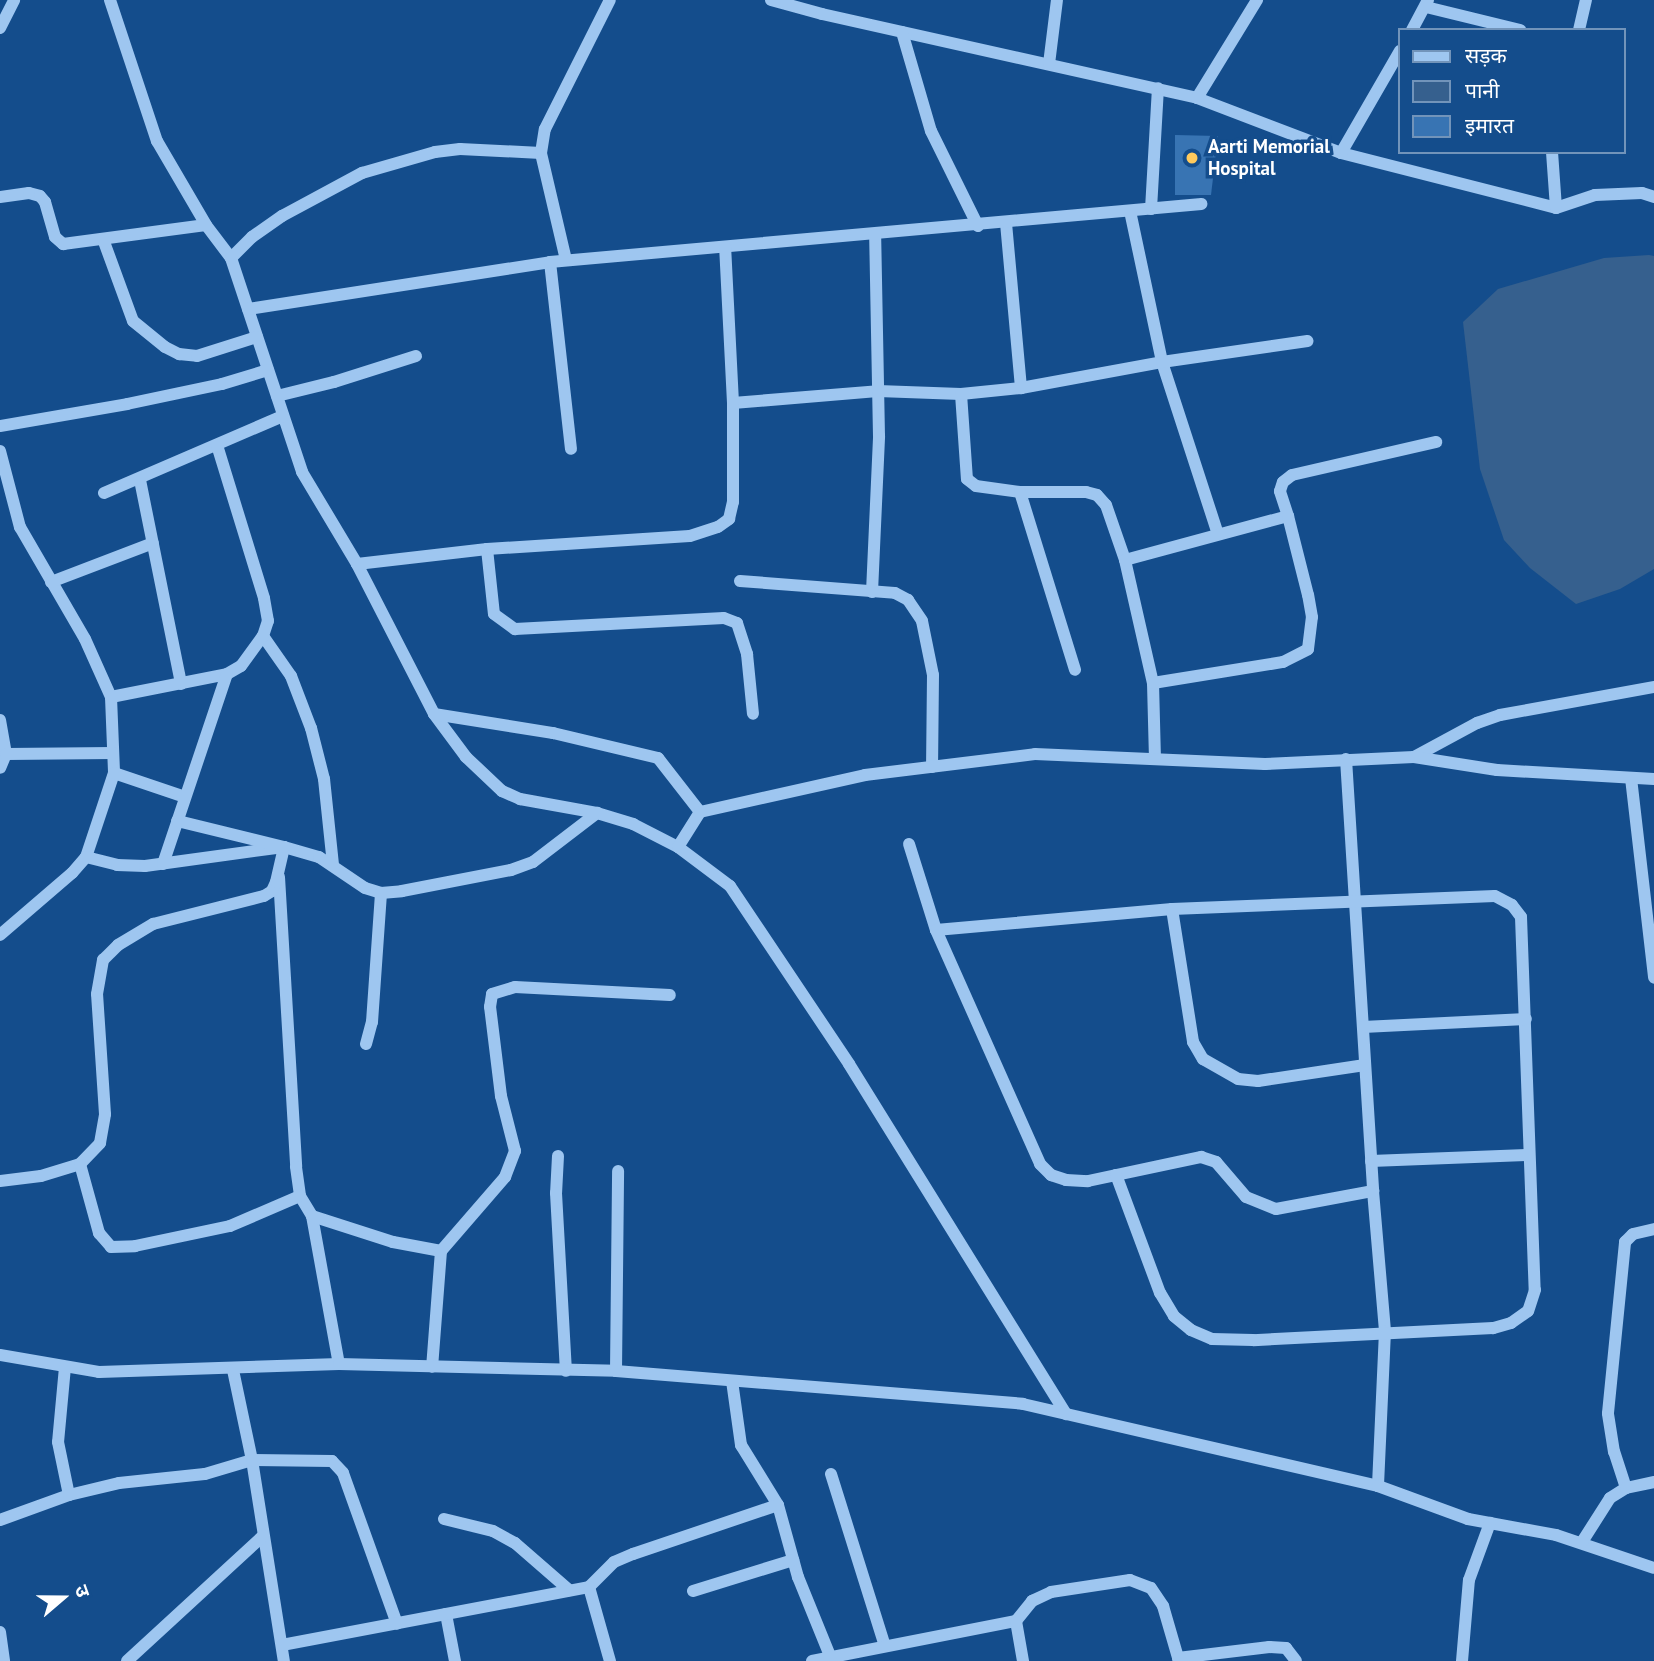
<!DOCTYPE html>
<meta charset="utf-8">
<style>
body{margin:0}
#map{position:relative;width:1654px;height:1661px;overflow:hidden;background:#144d8c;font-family:"PT Sans","Noto Sans Devanagari",sans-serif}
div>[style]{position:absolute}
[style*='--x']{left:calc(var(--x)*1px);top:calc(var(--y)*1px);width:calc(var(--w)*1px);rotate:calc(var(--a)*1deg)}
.water>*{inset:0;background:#36608e}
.building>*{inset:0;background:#3874b3}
.minor>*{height:12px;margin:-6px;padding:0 6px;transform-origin:6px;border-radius:6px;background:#9ec6f0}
.dots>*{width:19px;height:19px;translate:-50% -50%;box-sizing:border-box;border:4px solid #144d8c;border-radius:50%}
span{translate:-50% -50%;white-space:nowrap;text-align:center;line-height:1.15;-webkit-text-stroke:7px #144d8c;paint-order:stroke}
.poi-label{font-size:19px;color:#fff;font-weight:700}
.left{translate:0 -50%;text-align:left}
.legend{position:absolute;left:1398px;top:28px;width:228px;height:126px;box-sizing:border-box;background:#144d8c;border:2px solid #7294ba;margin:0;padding:9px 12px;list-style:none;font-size:21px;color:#fff}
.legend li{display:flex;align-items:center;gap:14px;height:35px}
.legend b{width:35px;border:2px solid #7294ba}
.north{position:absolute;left:28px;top:1563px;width:70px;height:70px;-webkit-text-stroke:5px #144d8c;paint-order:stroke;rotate:70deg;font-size:19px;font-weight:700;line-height:28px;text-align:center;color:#fff}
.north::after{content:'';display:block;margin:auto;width:24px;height:32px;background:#fff;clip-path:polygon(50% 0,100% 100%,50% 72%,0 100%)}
</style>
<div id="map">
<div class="water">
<div style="clip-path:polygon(1649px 255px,1654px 256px,1654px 569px,1620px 589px,1576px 604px,1530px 568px,1504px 540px,1480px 469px,1463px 322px,1498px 289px,1604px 258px)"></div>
</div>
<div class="building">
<div style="clip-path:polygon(1175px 135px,1218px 136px,1211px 195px,1175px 195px)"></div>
</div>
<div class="minor">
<div style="--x:110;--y:0;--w:149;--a:71.6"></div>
<div style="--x:157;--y:141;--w:97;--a:59.7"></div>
<div style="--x:206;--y:225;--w:41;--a:52.9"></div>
<div style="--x:231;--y:258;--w:225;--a:71.6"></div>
<div style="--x:302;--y:472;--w:107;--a:59.1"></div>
<div style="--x:357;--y:564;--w:169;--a:62.8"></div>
<div style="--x:434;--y:714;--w:54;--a:53.3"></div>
<div style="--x:466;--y:757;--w:50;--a:43.4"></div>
<div style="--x:502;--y:791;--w:20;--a:24"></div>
<div style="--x:520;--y:799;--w:78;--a:10.3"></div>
<div style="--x:597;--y:813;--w:38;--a:17"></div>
<div style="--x:633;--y:824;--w:51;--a:27.1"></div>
<div style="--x:678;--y:847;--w:65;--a:36.9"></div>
<div style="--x:730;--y:886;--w:214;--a:56.2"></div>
<div style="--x:849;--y:1064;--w:412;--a:58.2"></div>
<div style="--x:771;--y:0;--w:53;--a:15.4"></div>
<div style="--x:822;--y:14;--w:384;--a:12.6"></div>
<div style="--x:1197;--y:98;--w:154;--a:20.9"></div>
<div style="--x:1341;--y:153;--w:222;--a:14.3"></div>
<div style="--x:1556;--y:208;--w:41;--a:-18.4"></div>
<div style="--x:1595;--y:195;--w:47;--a:-2.4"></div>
<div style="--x:1642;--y:193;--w:13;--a:18"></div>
<div style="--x:1426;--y:7;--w:97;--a:13.7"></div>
<div style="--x:0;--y:28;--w:31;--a:-63"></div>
<div style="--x:1412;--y:30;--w:34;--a:-62"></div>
<div style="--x:1579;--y:30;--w:31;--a:-77"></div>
<div style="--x:902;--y:32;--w:103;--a:73.7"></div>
<div style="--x:931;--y:131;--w:106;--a:63.7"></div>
<div style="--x:1049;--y:64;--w:64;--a:-82.9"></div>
<div style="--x:1197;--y:98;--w:115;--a:-58.5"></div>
<div style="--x:1552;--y:152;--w:56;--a:85.9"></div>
<div style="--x:1341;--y:153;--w:118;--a:-60"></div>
<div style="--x:0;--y:197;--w:29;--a:-8"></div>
<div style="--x:29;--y:193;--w:11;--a:15"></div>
<div style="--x:40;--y:196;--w:8;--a:50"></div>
<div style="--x:45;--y:202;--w:36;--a:74"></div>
<div style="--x:55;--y:237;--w:11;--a:41"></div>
<div style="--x:63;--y:244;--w:144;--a:-7.6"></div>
<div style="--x:1151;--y:209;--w:121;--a:-86.7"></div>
<div style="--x:1130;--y:211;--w:154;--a:78"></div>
<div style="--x:1162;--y:362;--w:181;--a:72"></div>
<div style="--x:1006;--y:223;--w:166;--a:84.8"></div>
<div style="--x:103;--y:239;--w:87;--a:69.9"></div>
<div style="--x:133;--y:321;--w:41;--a:39.1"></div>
<div style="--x:165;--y:347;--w:16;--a:27"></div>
<div style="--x:179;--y:354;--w:18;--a:6"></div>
<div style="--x:197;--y:356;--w:63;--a:-17.6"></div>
<div style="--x:231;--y:258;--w:30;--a:-45"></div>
<div style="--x:252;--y:237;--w:37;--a:-35"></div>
<div style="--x:282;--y:216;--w:91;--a:-28.3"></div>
<div style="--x:362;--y:173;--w:76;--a:-16"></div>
<div style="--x:435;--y:152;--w:25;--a:-7"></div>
<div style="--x:460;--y:149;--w:81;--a:2.8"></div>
<div style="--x:566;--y:260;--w:110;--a:-103.2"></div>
<div style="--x:541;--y:153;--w:24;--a:-81"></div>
<div style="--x:545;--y:129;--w:144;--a:-63.3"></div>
<div style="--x:550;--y:262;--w:188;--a:83.6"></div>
<div style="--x:248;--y:309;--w:306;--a:-8.8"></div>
<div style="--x:550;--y:262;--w:654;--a:-5.09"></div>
<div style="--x:961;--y:394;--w:85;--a:86"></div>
<div style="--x:967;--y:479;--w:11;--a:38"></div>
<div style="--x:976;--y:486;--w:44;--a:7.8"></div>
<div style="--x:1020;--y:492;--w:66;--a:0"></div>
<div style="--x:1086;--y:492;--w:11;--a:15"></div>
<div style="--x:1097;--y:495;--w:13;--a:48"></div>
<div style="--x:1106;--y:505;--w:58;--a:70.9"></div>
<div style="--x:1125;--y:560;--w:126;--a:77.2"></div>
<div style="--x:1153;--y:683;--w:76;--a:88.5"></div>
<div style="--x:277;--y:396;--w:59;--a:-13.8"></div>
<div style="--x:334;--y:382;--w:86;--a:-17.6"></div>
<div style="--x:733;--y:403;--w:145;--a:-4.7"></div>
<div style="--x:878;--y:391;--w:83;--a:2.1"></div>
<div style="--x:961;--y:394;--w:60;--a:-5.7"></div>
<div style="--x:1021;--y:388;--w:143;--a:-10.4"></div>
<div style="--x:1162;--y:362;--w:147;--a:-8.2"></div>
<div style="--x:0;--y:426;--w:129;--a:-9.8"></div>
<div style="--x:127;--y:404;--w:97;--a:-11.9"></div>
<div style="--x:222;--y:384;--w:48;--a:-16.9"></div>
<div style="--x:0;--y:451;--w:79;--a:75.3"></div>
<div style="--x:20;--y:527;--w:129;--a:59.9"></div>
<div style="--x:85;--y:639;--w:64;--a:65.9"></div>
<div style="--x:111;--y:697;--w:76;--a:87.7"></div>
<div style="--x:114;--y:773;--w:89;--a:108.4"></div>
<div style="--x:86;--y:857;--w:21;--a:131"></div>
<div style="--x:72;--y:873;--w:95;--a:139.3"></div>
<div style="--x:140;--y:480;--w:208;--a:78.6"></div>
<div style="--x:1020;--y:492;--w:186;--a:72.8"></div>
<div style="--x:104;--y:493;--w:195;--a:-23.3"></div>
<div style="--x:487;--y:549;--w:65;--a:83.9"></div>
<div style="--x:494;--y:614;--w:26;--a:36"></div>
<div style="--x:515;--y:629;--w:209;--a:-3"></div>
<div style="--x:724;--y:618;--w:14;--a:21"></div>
<div style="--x:737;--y:623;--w:33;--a:72"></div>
<div style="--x:747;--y:654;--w:60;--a:84.3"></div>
<div style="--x:1125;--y:560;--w:169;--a:-15.1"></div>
<div style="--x:1288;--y:516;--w:26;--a:-108"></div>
<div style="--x:1280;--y:491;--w:9;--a:-72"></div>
<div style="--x:1283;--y:482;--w:11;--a:-38"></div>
<div style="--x:1292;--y:475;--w:148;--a:-12.9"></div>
<div style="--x:357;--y:564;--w:131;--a:-6.6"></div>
<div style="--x:487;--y:549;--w:203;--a:-3.7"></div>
<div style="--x:690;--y:536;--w:29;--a:-18"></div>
<div style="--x:718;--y:527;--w:14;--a:-36"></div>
<div style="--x:729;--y:519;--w:17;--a:-77"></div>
<div style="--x:733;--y:502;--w:99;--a:-90"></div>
<div style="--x:733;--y:403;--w:156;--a:-92.9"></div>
<div style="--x:740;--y:581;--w:155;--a:4.4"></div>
<div style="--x:895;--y:593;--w:15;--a:28"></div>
<div style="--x:908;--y:600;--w:25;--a:56"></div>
<div style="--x:922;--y:621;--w:55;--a:78.5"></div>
<div style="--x:933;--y:675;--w:92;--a:90.6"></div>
<div style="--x:51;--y:582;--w:109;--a:-20.9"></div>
<div style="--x:872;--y:592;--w:156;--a:-87.4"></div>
<div style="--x:879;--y:436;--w:201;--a:-91.1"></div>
<div style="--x:263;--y:636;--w:49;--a:55"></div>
<div style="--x:291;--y:676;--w:56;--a:69"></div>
<div style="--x:311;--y:728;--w:53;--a:75.7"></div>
<div style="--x:324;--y:779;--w:86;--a:84"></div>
<div style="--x:1153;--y:683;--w:132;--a:-9.2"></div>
<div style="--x:1283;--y:662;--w:28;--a:-27"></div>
<div style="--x:1308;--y:649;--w:32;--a:-83"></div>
<div style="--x:1312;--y:617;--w:22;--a:-100"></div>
<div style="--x:1308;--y:595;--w:81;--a:-104.2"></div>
<div style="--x:111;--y:697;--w:118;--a:-11.2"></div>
<div style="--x:227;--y:674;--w:16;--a:-30"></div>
<div style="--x:241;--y:666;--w:37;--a:-54"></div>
<div style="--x:263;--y:636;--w:16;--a:-72"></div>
<div style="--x:268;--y:621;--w:23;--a:-100"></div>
<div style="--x:264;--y:598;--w:160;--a:-107.1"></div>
<div style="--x:434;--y:714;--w:121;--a:9.1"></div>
<div style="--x:553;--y:733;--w:108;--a:13.4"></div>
<div style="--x:658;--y:758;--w:68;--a:52.1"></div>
<div style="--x:0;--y:720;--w:35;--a:80"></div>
<div style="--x:6;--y:754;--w:15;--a:113"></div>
<div style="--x:6;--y:754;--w:107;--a:-0.5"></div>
<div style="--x:1414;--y:757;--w:72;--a:-28.4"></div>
<div style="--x:1477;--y:723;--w:24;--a:-19"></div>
<div style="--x:1500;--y:715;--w:157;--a:-10.3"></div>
<div style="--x:1346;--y:759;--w:433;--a:86.4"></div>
<div style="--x:1373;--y:1191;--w:141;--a:85.1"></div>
<div style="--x:1385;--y:1331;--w:155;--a:92.6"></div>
<div style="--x:114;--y:773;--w:75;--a:18.7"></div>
<div style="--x:1631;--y:778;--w:201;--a:83.4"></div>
<div style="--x:909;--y:844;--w:90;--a:72.6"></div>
<div style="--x:936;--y:930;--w:256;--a:66"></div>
<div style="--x:1040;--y:1164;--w:16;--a:45"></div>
<div style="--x:1051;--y:1175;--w:16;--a:18"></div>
<div style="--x:1066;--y:1180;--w:22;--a:3"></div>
<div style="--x:1088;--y:1181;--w:116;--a:-12"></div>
<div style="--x:1201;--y:1157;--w:16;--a:18"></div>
<div style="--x:1216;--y:1162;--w:46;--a:49.4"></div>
<div style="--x:1246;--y:1197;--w:32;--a:22"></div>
<div style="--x:1276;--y:1209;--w:99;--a:-10.5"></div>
<div style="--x:678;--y:847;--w:41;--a:-57.8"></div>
<div style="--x:700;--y:812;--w:169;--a:-12.6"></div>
<div style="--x:865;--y:775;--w:171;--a:-7"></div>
<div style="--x:1035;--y:754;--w:230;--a:2.5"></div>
<div style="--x:1265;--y:764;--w:149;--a:-2.7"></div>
<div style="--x:1414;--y:757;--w:84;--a:8.9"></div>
<div style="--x:1497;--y:770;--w:157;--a:3.3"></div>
<div style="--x:86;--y:857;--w:32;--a:14"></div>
<div style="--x:117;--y:865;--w:28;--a:2"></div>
<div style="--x:145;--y:866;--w:140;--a:-7.8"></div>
<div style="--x:284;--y:847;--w:36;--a:16"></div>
<div style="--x:319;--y:857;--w:55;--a:34"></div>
<div style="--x:365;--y:888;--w:17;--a:17"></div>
<div style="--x:381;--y:893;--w:21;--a:-5"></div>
<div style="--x:402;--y:891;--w:111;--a:-10.9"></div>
<div style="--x:511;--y:870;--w:23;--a:-20"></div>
<div style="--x:533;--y:862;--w:81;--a:-37.4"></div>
<div style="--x:163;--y:864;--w:200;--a:-71.4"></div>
<div style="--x:279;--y:877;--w:290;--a:86.6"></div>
<div style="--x:296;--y:1167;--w:29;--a:82"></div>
<div style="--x:300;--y:1196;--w:23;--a:59"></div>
<div style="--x:312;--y:1216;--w:150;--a:79.7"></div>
<div style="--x:1172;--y:909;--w:135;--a:81"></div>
<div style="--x:1193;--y:1042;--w:20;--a:60"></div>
<div style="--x:1203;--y:1059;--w:40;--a:29.7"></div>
<div style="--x:1238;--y:1079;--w:20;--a:6"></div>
<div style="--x:1258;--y:1081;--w:108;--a:-8.5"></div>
<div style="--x:936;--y:930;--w:237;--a:-5.1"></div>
<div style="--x:1172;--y:909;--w:323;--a:-2.3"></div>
<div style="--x:1495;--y:896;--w:19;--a:28"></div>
<div style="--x:1512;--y:905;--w:15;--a:53"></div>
<div style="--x:1521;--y:917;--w:373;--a:87.9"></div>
<div style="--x:1535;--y:1290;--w:22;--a:108"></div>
<div style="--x:1528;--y:1311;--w:21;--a:145"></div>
<div style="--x:1511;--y:1323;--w:19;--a:164"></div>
<div style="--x:1493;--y:1328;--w:240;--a:177.1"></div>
<div style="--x:1253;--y:1340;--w:41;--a:-178.6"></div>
<div style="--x:1212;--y:1339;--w:23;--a:-157"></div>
<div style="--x:1191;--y:1330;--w:22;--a:-141"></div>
<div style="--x:1174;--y:1316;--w:27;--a:-121"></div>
<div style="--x:1160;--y:1293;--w:126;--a:-110.4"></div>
<div style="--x:1363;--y:1027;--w:163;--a:-2.8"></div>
<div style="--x:366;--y:1044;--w:23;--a:-75"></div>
<div style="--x:372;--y:1022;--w:129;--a:-86"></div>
<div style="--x:558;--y:1156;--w:37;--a:93"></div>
<div style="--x:556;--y:1193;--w:178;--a:86.8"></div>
<div style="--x:1371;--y:1161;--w:157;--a:-2.2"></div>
<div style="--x:80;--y:1164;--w:72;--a:74.6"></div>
<div style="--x:99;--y:1233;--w:18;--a:49"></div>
<div style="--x:111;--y:1247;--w:24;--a:-2"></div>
<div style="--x:135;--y:1246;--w:97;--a:-11.9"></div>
<div style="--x:230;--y:1226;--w:76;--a:-23.2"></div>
<div style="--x:0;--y:1181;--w:41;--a:-7"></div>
<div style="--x:41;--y:1176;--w:41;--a:-17.1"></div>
<div style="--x:80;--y:1164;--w:29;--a:-46"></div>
<div style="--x:100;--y:1143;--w:29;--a:-80"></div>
<div style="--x:105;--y:1114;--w:120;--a:-93.8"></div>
<div style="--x:97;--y:994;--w:35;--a:-80"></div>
<div style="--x:103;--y:960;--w:21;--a:-45"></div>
<div style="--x:118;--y:945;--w:41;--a:-31"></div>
<div style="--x:153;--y:924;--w:114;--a:-14.2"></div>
<div style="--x:264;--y:896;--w:9;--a:-32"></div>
<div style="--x:272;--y:891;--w:10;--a:-66"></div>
<div style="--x:276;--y:882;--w:36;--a:-77"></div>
<div style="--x:284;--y:847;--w:110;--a:-166.3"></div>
<div style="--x:312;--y:1216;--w:85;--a:17.8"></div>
<div style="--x:393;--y:1242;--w:49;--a:10.6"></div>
<div style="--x:441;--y:1251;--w:116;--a:94.4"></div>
<div style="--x:441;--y:1251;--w:98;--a:-49.1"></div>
<div style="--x:505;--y:1177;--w:28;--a:-69"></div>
<div style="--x:515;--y:1151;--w:57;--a:-104.3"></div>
<div style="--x:501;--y:1096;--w:90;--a:-97"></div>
<div style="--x:490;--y:1007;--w:13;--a:-81"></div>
<div style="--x:492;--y:994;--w:24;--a:-17"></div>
<div style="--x:515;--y:987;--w:155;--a:3"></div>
<div style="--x:0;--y:1355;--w:100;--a:9.7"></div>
<div style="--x:99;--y:1372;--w:240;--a:-1.9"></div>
<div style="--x:339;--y:1364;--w:277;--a:1.4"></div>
<div style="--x:616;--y:1371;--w:408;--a:4.6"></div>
<div style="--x:1023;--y:1404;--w:364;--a:13"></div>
<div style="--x:1378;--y:1486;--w:96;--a:20.1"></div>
<div style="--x:1468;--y:1519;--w:89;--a:10.3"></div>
<div style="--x:1556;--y:1535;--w:103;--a:18.6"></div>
<div style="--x:65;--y:1367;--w:75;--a:95.3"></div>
<div style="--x:58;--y:1442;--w:54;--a:78.3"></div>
<div style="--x:233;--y:1370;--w:92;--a:78.1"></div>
<div style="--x:252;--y:1460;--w:204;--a:81"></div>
<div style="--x:616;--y:1371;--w:200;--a:-89.4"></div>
<div style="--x:732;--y:1381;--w:65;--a:82"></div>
<div style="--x:741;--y:1445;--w:70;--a:58.3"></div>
<div style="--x:778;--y:1505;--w:75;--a:74.5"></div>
<div style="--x:798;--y:1577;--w:85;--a:67.9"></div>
<div style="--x:831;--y:1474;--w:180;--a:72.6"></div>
<div style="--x:1626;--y:1488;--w:38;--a:-108"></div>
<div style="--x:1614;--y:1452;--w:39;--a:-99"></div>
<div style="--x:1608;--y:1413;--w:172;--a:-84.3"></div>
<div style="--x:1625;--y:1242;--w:11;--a:-45"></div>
<div style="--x:1633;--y:1234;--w:22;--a:-13"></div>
<div style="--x:444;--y:1519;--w:50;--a:13.8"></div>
<div style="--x:493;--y:1531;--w:25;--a:29"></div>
<div style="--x:515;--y:1543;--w:72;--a:41"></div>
<div style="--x:0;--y:1520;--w:73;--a:-19.9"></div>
<div style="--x:69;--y:1495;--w:51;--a:-13.5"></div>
<div style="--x:119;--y:1483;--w:86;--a:-6"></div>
<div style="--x:205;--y:1474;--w:49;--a:-16.6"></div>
<div style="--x:252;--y:1460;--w:80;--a:0.7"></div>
<div style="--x:332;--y:1461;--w:16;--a:47"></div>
<div style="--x:343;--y:1473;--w:160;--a:70.3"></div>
<div style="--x:1582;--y:1542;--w:52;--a:-57.5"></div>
<div style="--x:1610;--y:1498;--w:19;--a:-32"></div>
<div style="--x:1626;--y:1488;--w:29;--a:-12"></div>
<div style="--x:589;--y:1587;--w:35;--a:-45"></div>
<div style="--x:614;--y:1562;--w:21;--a:-23"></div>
<div style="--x:633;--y:1554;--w:153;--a:-18.7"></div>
<div style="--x:693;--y:1591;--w:105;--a:-17.2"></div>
<div style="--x:446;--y:1614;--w:48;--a:79.2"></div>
<div style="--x:1016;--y:1621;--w:26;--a:-51"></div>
<div style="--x:1032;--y:1601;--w:21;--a:-25"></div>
<div style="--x:1051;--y:1592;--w:80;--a:-8.6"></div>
<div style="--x:1130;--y:1580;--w:22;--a:21"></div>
<div style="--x:1151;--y:1588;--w:22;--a:56"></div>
<div style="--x:1163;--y:1606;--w:57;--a:73.8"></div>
<div style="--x:0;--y:1632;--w:29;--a:82"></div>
<div style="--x:282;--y:1645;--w:312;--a:-10.7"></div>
<div style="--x:589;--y:1587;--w:77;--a:74.2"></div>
<div style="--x:1178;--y:1658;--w:92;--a:-6.9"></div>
<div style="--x:1269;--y:1647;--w:17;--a:3"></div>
<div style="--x:1286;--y:1648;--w:16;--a:52"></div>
<div style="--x:127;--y:1661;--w:185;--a:-42.6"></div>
<div style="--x:812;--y:1661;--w:208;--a:-11.1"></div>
<div style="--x:1016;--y:1621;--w:41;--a:80.1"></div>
<div style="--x:1462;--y:1661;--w:81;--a:-85.1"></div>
<div style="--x:1469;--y:1580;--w:61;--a:-69.8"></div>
</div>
<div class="dots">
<div style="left:1192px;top:158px;background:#ffca5d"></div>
</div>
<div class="poi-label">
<span class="left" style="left:1208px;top:158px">Aarti Memorial<br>Hospital</span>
</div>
<ul class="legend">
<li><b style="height:9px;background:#9ec6f0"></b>सड़क</li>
<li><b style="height:19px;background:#36608e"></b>पानी</li>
<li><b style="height:19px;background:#3874b3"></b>इमारत</li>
</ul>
<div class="north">उ</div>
</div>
